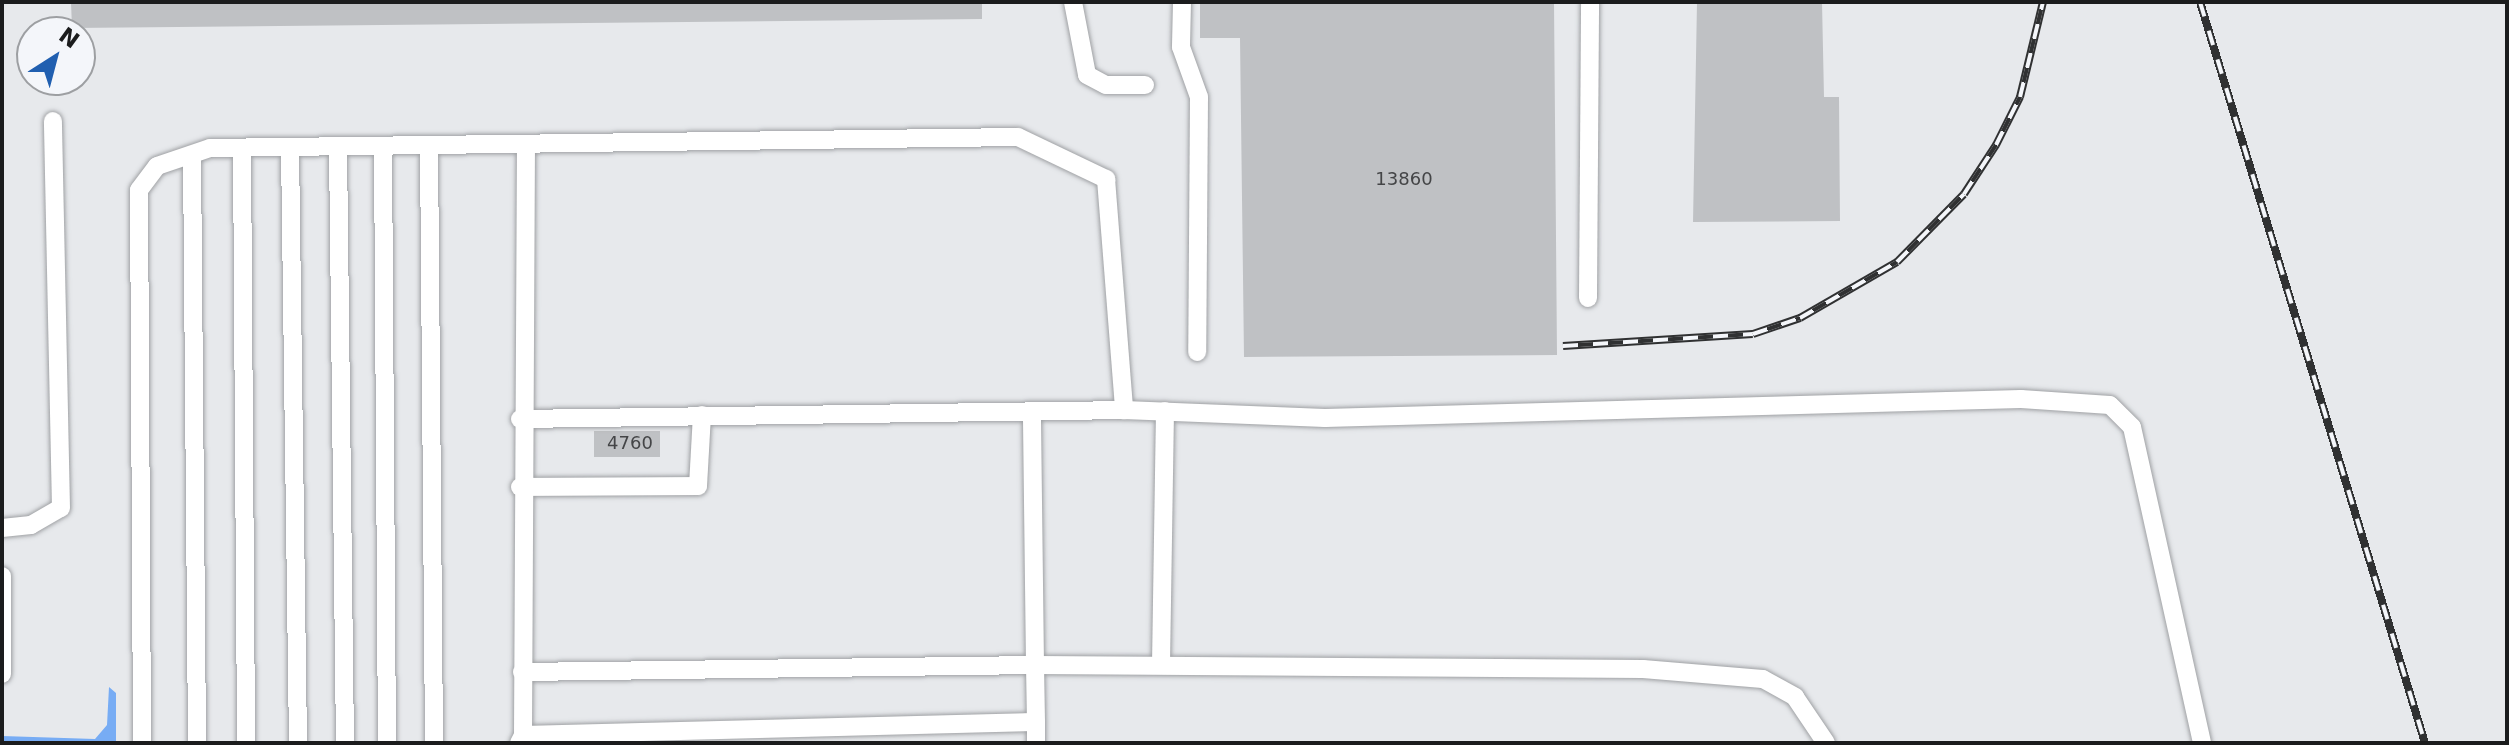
<!DOCTYPE html>
<style>
body{margin:0}
#map{position:relative;width:2509px;height:745px;overflow:hidden;background:#e7e9ec;font-family:"DejaVu Sans",sans-serif}
div>[style]{position:absolute}
[style*='--x']{left:calc(var(--x)*1px);top:calc(var(--y)*1px);width:calc(var(--w)*1px);rotate:calc(var(--a)*1deg)}
.water>*{inset:0;background:#77acf4}
.building>*{inset:0;background:#bfc1c4;transform-origin:0 0}
.roads{filter:drop-shadow(0 0 2px #9fa1a4) drop-shadow(0 0 2px #9fa1a4)}
.minor>*{height:18px;margin:-9px;padding:0 9px;transform-origin:9px;border-radius:9px;background:#fff}
.rail>*{height:8px;margin-top:-4px;transform-origin:0;background:repeating-linear-gradient(90deg,#f4f6fa 0 15px,#303132 0 30px);box-sizing:border-box;border-block:2px solid #303132}
span{translate:-50% -50%;white-space:nowrap;text-align:center;line-height:1.15;-webkit-text-stroke:6px #f4f6fa;paint-order:stroke}
.number-label{font-size:18px;color:#444547}
.number-label span{-webkit-text-stroke-width:0}
.frame{position:absolute;inset:0;border:4px solid #1b1c1d;pointer-events:none}
.north{position:absolute;left:16px;top:16px;width:80px;height:80px;box-sizing:border-box;background:#f4f6fa;border:2px solid #9d9fa2;border-radius:50%;rotate:36deg;font-size:22px;font-weight:700;line-height:32px;text-align:center;color:#1b1c1d}
.north::after{content:'';display:block;margin:auto;width:28px;height:36px;background:#205fb0;clip-path:polygon(50% 0,100% 100%,50% 72%,0 100%)}
</style>
<div id="map">
<div class="water">
<div style="clip-path:polygon(109px 687px,116px 693px,116px 743px,2px 743px,2px 736px,95px 739px,107px 725px)"></div>
</div>
<div class="building">
<div style="clip-path:polygon(71px 2px,982px 2px,982px 19px,72px 28px)"></div>
<div style="clip-path:polygon(1200px 2px,1554px 2px,1557px 355px,1244px 357px,1240px 38px,1200px 38px)"></div>
<div style="clip-path:polygon(1697px 2px,1822px 2px,1824px 97px,1839px 97px,1840px 221px,1693px 222px)"></div>
<div style="left:660px;top:431px;width:26px;height:66px;rotate:90deg"></div>
</div>
<div class="roads">
<div class="minor">
<div style="--x:1073;--y:2;--w:74;--a:79.1"></div>
<div style="--x:1087;--y:75;--w:21;--a:28"></div>
<div style="--x:1106;--y:85;--w:39;--a:0"></div>
<div style="--x:1182;--y:2;--w:45;--a:91.3"></div>
<div style="--x:1181;--y:47;--w:53;--a:70.2"></div>
<div style="--x:1199;--y:97;--w:255;--a:90.4"></div>
<div style="--x:429;--y:146;--w:597;--a:89.52"></div>
<div style="--x:338;--y:147;--w:596;--a:89.33"></div>
<div style="--x:383;--y:147;--w:596;--a:89.62"></div>
<div style="--x:242;--y:148;--w:595;--a:89.61"></div>
<div style="--x:290;--y:148;--w:595;--a:89.23"></div>
<div style="--x:192;--y:155;--w:588;--a:89.51"></div>
<div style="--x:1588;--y:298;--w:296;--a:-89.6"></div>
<div style="--x:520;--y:419;--w:604;--a:-0.85"></div>
<div style="--x:520;--y:487;--w:178;--a:-0.3"></div>
<div style="--x:698;--y:486;--w:71;--a:-86.8"></div>
<div style="--x:2;--y:528;--w:29;--a:-6"></div>
<div style="--x:31;--y:525;--w:34;--a:-30"></div>
<div style="--x:61;--y:508;--w:387;--a:-91.2"></div>
<div style="--x:2;--y:576;--w:98;--a:90"></div>
<div style="--x:1161;--y:665;--w:254;--a:-89.1"></div>
<div style="--x:522;--y:672;--w:513;--a:-0.78"></div>
<div style="--x:1035;--y:665;--w:254;--a:-90.7"></div>
<div style="--x:1036;--y:722;--w:57;--a:-91"></div>
<div style="--x:1035;--y:665;--w:608;--a:0.38"></div>
<div style="--x:1643;--y:669;--w:120;--a:4.8"></div>
<div style="--x:1763;--y:679;--w:37;--a:29"></div>
<div style="--x:1795;--y:697;--w:55;--a:56"></div>
<div style="--x:523;--y:735;--w:591;--a:-89.71"></div>
<div style="--x:142;--y:743;--w:553;--a:-90.31"></div>
<div style="--x:139;--y:190;--w:30;--a:-53"></div>
<div style="--x:157;--y:166;--w:56;--a:-18.8"></div>
<div style="--x:210;--y:148;--w:808;--a:-0.78"></div>
<div style="--x:1018;--y:137;--w:98;--a:25.5"></div>
<div style="--x:1106;--y:179;--w:232;--a:85.5"></div>
<div style="--x:1124;--y:410;--w:201;--a:2.3"></div>
<div style="--x:1325;--y:418;--w:696;--a:-1.56"></div>
<div style="--x:2021;--y:399;--w:89;--a:3.9"></div>
<div style="--x:2110;--y:405;--w:31;--a:45"></div>
<div style="--x:2132;--y:427;--w:324;--a:77.5"></div>
<div style="--x:519;--y:743;--w:9;--a:-63"></div>
<div style="--x:523;--y:735;--w:513;--a:-1.45"></div>
<div style="--x:1036;--y:722;--w:21;--a:90"></div>
</div>
</div>
<div class="rail">
<div style="--x:2200;--y:2;--w:774;--a:73.11"></div>
<div style="--x:1563;--y:346;--w:190;--a:-3.6"></div>
<div style="--x:1753;--y:334;--w:50;--a:-18.8"></div>
<div style="--x:1800;--y:318;--w:112;--a:-30"></div>
<div style="--x:1897;--y:262;--w:95;--a:-45.4"></div>
<div style="--x:1964;--y:194;--w:59;--a:-56.9"></div>
<div style="--x:1996;--y:145;--w:54;--a:-63.4"></div>
<div style="--x:2020;--y:97;--w:98;--a:-76.4"></div>
</div>
<div class="number-label">
<span style="left:1404px;top:179px">13860</span>
<span style="left:630px;top:443px">4760</span>
</div>
<div class="frame"></div>
<div class="north">N</div>
</div>
